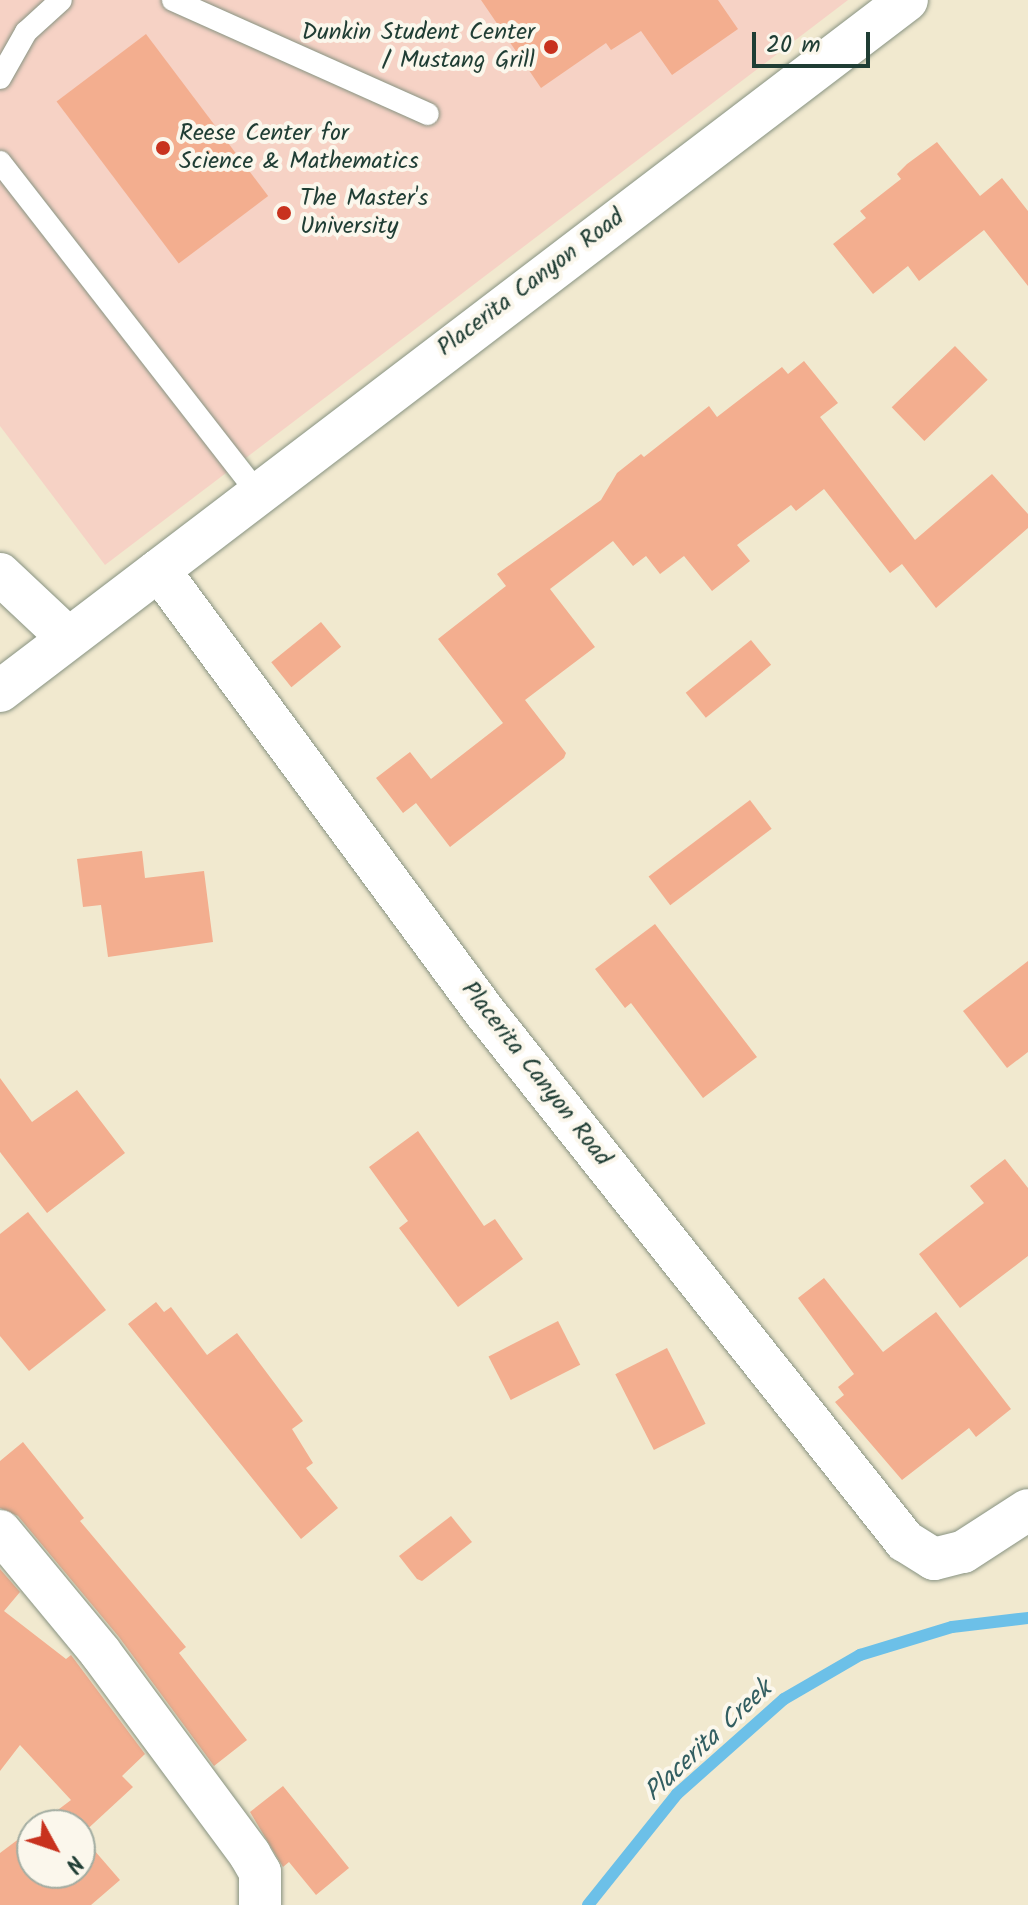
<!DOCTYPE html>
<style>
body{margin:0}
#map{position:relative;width:1028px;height:1905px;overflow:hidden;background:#f1e9cf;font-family:Kalam,sans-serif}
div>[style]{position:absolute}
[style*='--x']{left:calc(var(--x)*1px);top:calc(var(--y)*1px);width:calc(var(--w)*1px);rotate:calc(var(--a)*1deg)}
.built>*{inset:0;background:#f6d2c5}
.stream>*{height:12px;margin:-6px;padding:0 6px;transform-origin:6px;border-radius:6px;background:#6cc0e8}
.building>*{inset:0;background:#f3ae8f;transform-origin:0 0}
.roads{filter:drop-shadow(0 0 2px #889382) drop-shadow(0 0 2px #889382)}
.service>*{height:22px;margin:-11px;padding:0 11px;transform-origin:11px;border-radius:11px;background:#fff}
.minor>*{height:42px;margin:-21px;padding:0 21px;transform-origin:21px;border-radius:21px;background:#fff}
.dots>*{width:22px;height:22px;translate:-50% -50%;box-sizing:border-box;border:4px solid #fbf7ec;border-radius:50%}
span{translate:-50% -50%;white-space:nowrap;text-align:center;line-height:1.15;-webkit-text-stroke:8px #fbf7ec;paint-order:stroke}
.poi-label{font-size:24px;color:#1f3d34}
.right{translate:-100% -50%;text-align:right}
.left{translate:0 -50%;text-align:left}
.street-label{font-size:24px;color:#1f3d34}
.water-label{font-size:26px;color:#325e61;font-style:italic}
.north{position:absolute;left:16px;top:1809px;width:80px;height:80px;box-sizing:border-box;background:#fbf7ec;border:2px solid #a3ada2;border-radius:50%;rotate:130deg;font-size:22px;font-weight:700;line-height:32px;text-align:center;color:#1f3d34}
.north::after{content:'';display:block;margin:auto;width:28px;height:36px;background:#c8321e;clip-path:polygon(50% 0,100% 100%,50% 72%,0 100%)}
.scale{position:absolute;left:752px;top:32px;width:118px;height:36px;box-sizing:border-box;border:4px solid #1f3d34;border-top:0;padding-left:10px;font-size:24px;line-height:28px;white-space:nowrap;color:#1f3d34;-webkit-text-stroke:6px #fbf7ec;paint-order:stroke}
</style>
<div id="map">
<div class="built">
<div style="clip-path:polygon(0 0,848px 0,105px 565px,0 426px)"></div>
</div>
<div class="stream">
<div style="--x:588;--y:1905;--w:142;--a:-51.3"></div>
<div style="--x:677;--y:1794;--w:143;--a:-41.6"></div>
<div style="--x:784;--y:1699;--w:88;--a:-30.1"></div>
<div style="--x:860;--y:1655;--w:96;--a:-16.9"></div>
<div style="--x:952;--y:1627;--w:77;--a:-6.8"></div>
</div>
<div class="building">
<div style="clip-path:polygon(481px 0,718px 0,738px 29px,672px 75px,641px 31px,611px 50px,606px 43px,541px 88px)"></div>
<div style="left:146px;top:34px;width:203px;height:112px;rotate:53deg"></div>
<div style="clip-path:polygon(937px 142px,980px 196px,1002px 178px,1028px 211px,1028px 286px,984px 230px,919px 281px,908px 266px,873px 294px,833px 244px,866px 218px,860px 211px,901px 179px,897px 174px,907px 164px)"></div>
<div style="left:955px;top:346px;width:47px;height:88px;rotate:46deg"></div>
<div style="clip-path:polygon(804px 361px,838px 403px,820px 417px,915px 540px,992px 474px,1028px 514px,1028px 528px,936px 608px,902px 564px,890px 573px,824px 489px,796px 511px,791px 505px,737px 545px,750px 561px,712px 591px,684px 556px,660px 574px,646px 556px,633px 566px,613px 541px,550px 589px,595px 647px,525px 700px,566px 753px,564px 758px,450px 847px,416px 803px,403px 813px,376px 778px,410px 752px,431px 779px,503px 723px,438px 639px,506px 586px,497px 574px,601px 500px,617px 473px,641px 454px,644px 457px,709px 406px,717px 417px,782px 367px,788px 374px)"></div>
<div style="left:321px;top:622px;width:32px;height:64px;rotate:51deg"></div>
<div style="left:751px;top:640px;width:32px;height:84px;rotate:51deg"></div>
<div style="left:750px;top:800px;width:36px;height:127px;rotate:53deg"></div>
<div style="clip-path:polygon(142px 851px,145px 878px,204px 871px,213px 942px,108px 957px,101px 905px,83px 907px,77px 859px)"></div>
<div style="clip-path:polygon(655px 924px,757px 1057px,703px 1098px,631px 1003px,625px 1008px,595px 969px)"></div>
<div style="clip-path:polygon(1028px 961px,1028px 1052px,1007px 1068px,963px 1011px)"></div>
<div style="clip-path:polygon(0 1078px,32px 1122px,77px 1090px,125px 1153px,47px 1213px,0 1152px)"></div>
<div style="clip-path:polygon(418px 1131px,484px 1226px,495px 1219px,523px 1259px,458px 1307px,399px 1228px,408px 1221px,369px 1167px)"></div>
<div style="clip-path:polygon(1005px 1159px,1028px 1188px,1028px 1256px,960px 1308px,919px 1254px,984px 1203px,970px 1186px)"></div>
<div style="clip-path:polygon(28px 1212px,106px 1310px,29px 1371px,0 1336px,0 1234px)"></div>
<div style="clip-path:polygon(824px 1278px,883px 1352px,936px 1312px,1011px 1409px,976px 1437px,969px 1428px,902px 1480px,835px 1402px,844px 1395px,838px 1387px,854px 1374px,798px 1298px)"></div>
<div style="clip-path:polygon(156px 1302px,164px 1312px,171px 1307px,207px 1355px,237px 1333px,303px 1421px,292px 1429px,313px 1463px,306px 1468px,338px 1508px,301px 1539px,128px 1324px)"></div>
<div style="left:558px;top:1321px;width:49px;height:78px;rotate:63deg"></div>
<div style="left:667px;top:1348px;width:85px;height:58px;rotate:63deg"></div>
<div style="clip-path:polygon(23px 1442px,84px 1518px,80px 1521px,186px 1647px,179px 1653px,247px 1740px,214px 1766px,119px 1637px,18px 1516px,0 1508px,0 1461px)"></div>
<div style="clip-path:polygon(451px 1516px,472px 1542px,422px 1581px,417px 1579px,399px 1556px)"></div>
<div style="clip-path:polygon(0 1569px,20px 1592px,4px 1611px,66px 1659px,71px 1655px,145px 1754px,122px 1776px,133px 1787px,81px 1835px,120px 1880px,91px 1905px,0 1905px,0 1853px,32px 1829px,32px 1873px,80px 1873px,80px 1825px,38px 1825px,71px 1800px,20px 1745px,0 1771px)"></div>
<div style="clip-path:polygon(283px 1786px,349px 1868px,316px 1895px,289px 1862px,283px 1867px,250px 1812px)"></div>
</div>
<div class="roads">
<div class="service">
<div style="--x:173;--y:0;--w:279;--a:24.1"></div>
<div style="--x:0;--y:78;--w:53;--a:-60.5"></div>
<div style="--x:26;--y:32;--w:47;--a:-42.4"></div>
<div style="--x:0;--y:162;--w:417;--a:52.1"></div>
</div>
<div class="minor">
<div style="--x:159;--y:570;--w:548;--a:53.61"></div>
<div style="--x:484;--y:1011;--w:677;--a:51.54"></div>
<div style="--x:905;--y:1541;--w:34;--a:32"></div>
<div style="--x:934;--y:1559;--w:30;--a:-14"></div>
<div style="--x:963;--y:1552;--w:77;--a:-32.9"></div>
<div style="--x:0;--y:574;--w:92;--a:43.2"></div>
<div style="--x:0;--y:691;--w:1140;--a:-37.3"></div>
<div style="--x:0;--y:1531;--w:157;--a:50.4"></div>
<div style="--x:100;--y:1652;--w:252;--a:53.5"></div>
<div style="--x:250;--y:1855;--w:20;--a:60"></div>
<div style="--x:260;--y:1872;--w:33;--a:90"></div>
</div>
</div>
<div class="dots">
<div style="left:551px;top:47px;background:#c8321e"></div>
<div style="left:163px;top:148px;background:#c8321e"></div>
<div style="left:284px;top:213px;background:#c8321e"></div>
</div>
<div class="poi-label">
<span class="right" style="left:535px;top:47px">Dunkin Student Center<br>/ Mustang Grill</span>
<span class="left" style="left:179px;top:148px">Reese Center for<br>Science &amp; Mathematics</span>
<span class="left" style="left:300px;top:213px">The Master's<br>University</span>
</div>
<div class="street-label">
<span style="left:531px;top:283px;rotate:-37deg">Placerita Canyon Road</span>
<span style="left:536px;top:1074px;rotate:52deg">Placerita Canyon Road</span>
</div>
<div class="water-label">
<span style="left:709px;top:1742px;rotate:-43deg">Placerita Creek</span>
</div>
<div class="north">N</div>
<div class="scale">20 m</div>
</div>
